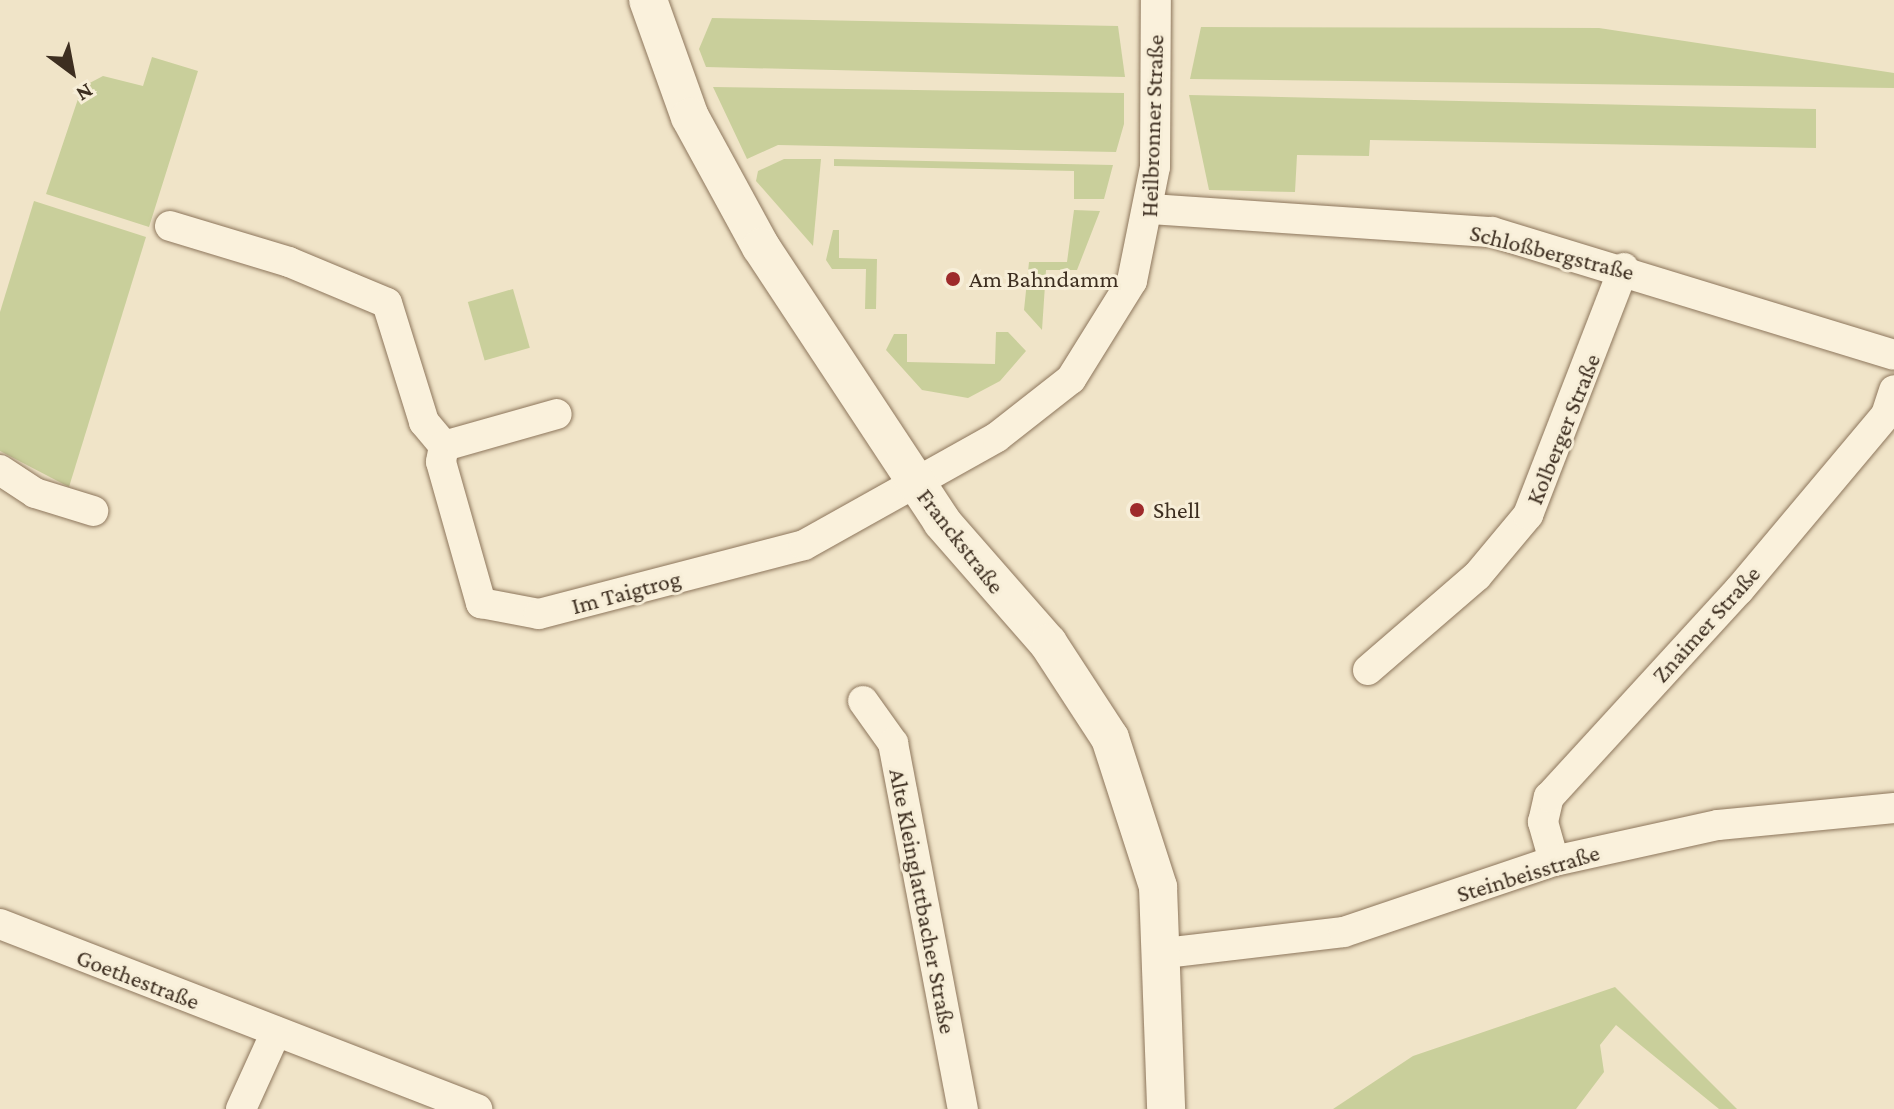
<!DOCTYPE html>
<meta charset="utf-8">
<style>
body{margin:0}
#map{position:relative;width:1894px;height:1109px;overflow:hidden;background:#f0e4c8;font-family:"Crimson Pro",serif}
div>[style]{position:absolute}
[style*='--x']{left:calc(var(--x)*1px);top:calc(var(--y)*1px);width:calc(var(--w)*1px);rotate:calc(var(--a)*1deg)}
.green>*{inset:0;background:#c9cf9b;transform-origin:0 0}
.roads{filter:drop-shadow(0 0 2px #8d765c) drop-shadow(0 0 2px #8d765c)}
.minor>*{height:30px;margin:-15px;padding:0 15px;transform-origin:15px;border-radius:15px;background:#faf1dc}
.tertiary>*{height:38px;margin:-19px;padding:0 19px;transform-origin:19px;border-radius:19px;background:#faf1dc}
.dots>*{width:22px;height:22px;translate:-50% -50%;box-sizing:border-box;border:4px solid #f7eed8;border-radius:50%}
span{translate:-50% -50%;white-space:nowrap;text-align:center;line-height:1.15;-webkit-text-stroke:6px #f7eed8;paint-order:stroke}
.street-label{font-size:24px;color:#3d2e20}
.poi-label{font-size:24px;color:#3d2e20}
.left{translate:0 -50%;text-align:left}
.north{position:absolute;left:32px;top:32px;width:80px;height:80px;-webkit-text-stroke:6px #f7eed8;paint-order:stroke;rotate:148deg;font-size:22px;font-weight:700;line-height:32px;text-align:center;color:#3d2e20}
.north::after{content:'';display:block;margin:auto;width:28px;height:36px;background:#3d2e20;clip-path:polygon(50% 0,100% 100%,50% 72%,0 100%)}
</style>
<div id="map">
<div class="green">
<div style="clip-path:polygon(712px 18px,1118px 26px,1125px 77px,706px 67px,699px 49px)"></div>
<div style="clip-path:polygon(1201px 27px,1599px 28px,1894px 73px,1894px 88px,1190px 79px)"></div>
<div style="clip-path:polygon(152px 57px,198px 71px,149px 227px,46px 194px,82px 87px,103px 76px,143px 86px)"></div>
<div style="clip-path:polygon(713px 87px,1124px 93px,1124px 124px,1116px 152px,778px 145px,747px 159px)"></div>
<div style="clip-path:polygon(1189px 95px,1816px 109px,1816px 148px,1370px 140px,1369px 156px,1297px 155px,1295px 192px,1209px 190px)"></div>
<div style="clip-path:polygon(784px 159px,821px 159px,813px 246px,756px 181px,758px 171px)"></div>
<div style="clip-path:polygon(834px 159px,1113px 165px,1104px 199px,1074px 199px,1074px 171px,834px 166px)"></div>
<div style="clip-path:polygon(34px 201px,146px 237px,69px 487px,0 451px,0 312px)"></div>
<div style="clip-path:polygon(1074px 210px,1100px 211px,1077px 270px,1046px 270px,1042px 330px,1024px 310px,1029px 262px,1067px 262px)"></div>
<div style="clip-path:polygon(833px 230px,839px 230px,839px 258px,877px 259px,876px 309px,865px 309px,866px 269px,832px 269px,826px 260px)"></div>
<div style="left:513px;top:289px;width:61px;height:47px;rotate:74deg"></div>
<div style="clip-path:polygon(996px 332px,1008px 332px,1026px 351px,1000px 381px,968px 398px,922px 390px,886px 350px,894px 334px,907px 334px,907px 362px,995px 364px)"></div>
<div style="clip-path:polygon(1615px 987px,1737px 1109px,1719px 1109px,1616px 1025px,1600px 1045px,1604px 1072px,1576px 1109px,1333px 1109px,1413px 1056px)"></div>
</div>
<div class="roads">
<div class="minor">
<div style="--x:1151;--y:209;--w:342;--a:3.9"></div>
<div style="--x:1492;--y:232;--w:420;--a:17"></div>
<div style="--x:170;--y:226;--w:124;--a:16.8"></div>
<div style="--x:289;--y:262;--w:106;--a:22.7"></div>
<div style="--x:387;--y:303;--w:125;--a:72.7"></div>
<div style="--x:424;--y:422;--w:31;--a:50"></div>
<div style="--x:444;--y:446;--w:16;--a:101"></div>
<div style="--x:441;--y:462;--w:147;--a:74.2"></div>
<div style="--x:481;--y:603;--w:59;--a:10.7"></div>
<div style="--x:539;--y:614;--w:274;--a:-14.6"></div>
<div style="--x:804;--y:545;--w:221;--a:-29.2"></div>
<div style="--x:997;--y:437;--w:94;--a:-38.1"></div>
<div style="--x:1071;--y:379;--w:115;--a:-58.1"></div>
<div style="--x:1132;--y:281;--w:116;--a:-78.6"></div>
<div style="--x:1155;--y:167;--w:167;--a:-89.7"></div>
<div style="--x:444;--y:446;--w:117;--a:-15.8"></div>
<div style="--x:0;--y:470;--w:42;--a:33.3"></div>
<div style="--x:35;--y:493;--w:61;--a:17.2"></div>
<div style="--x:1368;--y:670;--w:144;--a:-40.8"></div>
<div style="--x:1477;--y:576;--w:80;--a:-50.1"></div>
<div style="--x:1528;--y:515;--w:265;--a:-68.8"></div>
<div style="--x:863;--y:701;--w:52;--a:54.5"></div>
<div style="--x:893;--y:743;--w:373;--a:79.2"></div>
<div style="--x:1554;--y:861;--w:41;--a:-105.8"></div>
<div style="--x:1543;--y:822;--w:26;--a:-77"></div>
<div style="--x:1549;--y:797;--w:281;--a:-47.5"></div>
<div style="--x:1739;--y:590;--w:229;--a:-50"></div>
<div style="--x:1886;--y:415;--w:26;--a:-72"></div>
<div style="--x:0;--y:924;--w:512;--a:21.2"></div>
<div style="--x:1165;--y:953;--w:180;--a:-6.7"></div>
<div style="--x:1344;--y:932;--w:222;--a:-18.7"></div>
<div style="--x:1554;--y:861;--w:168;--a:-12.4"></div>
<div style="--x:1718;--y:825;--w:177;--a:-5.5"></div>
<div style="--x:241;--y:1109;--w:85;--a:-65.6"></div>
</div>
<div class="tertiary">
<div style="--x:648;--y:0;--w:124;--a:70.3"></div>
<div style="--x:690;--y:117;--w:148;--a:61.4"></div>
<div style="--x:761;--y:247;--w:329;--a:56.6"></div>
<div style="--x:942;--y:522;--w:161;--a:48.8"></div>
<div style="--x:1048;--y:643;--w:113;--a:56.9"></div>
<div style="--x:1110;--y:738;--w:157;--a:72.1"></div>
<div style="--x:1158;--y:887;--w:222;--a:87.9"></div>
</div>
</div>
<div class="dots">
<div style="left:953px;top:279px;background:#9e2a2b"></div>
<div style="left:1137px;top:510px;background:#9e2a2b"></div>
</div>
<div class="street-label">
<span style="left:1152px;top:126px;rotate:-88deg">Heilbronner Straße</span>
<span style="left:1552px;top:252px;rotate:14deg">Schloßbergstraße</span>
<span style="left:1563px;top:429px;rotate:-68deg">Kolberger Straße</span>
<span style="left:961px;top:541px;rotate:52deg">Franckstraße</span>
<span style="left:626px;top:592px;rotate:-15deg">Im Taigtrog</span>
<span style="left:1706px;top:624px;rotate:-48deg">Znaimer Straße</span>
<span style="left:1528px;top:873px;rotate:-17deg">Steinbeisstraße</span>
<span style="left:923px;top:901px;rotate:79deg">Alte Kleinglattbacher Straße</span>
<span style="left:138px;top:979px;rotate:21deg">Goethestraße</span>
</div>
<div class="poi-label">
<span class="left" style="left:969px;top:279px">Am Bahndamm</span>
<span class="left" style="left:1153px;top:510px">Shell</span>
</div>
<div class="north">N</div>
</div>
